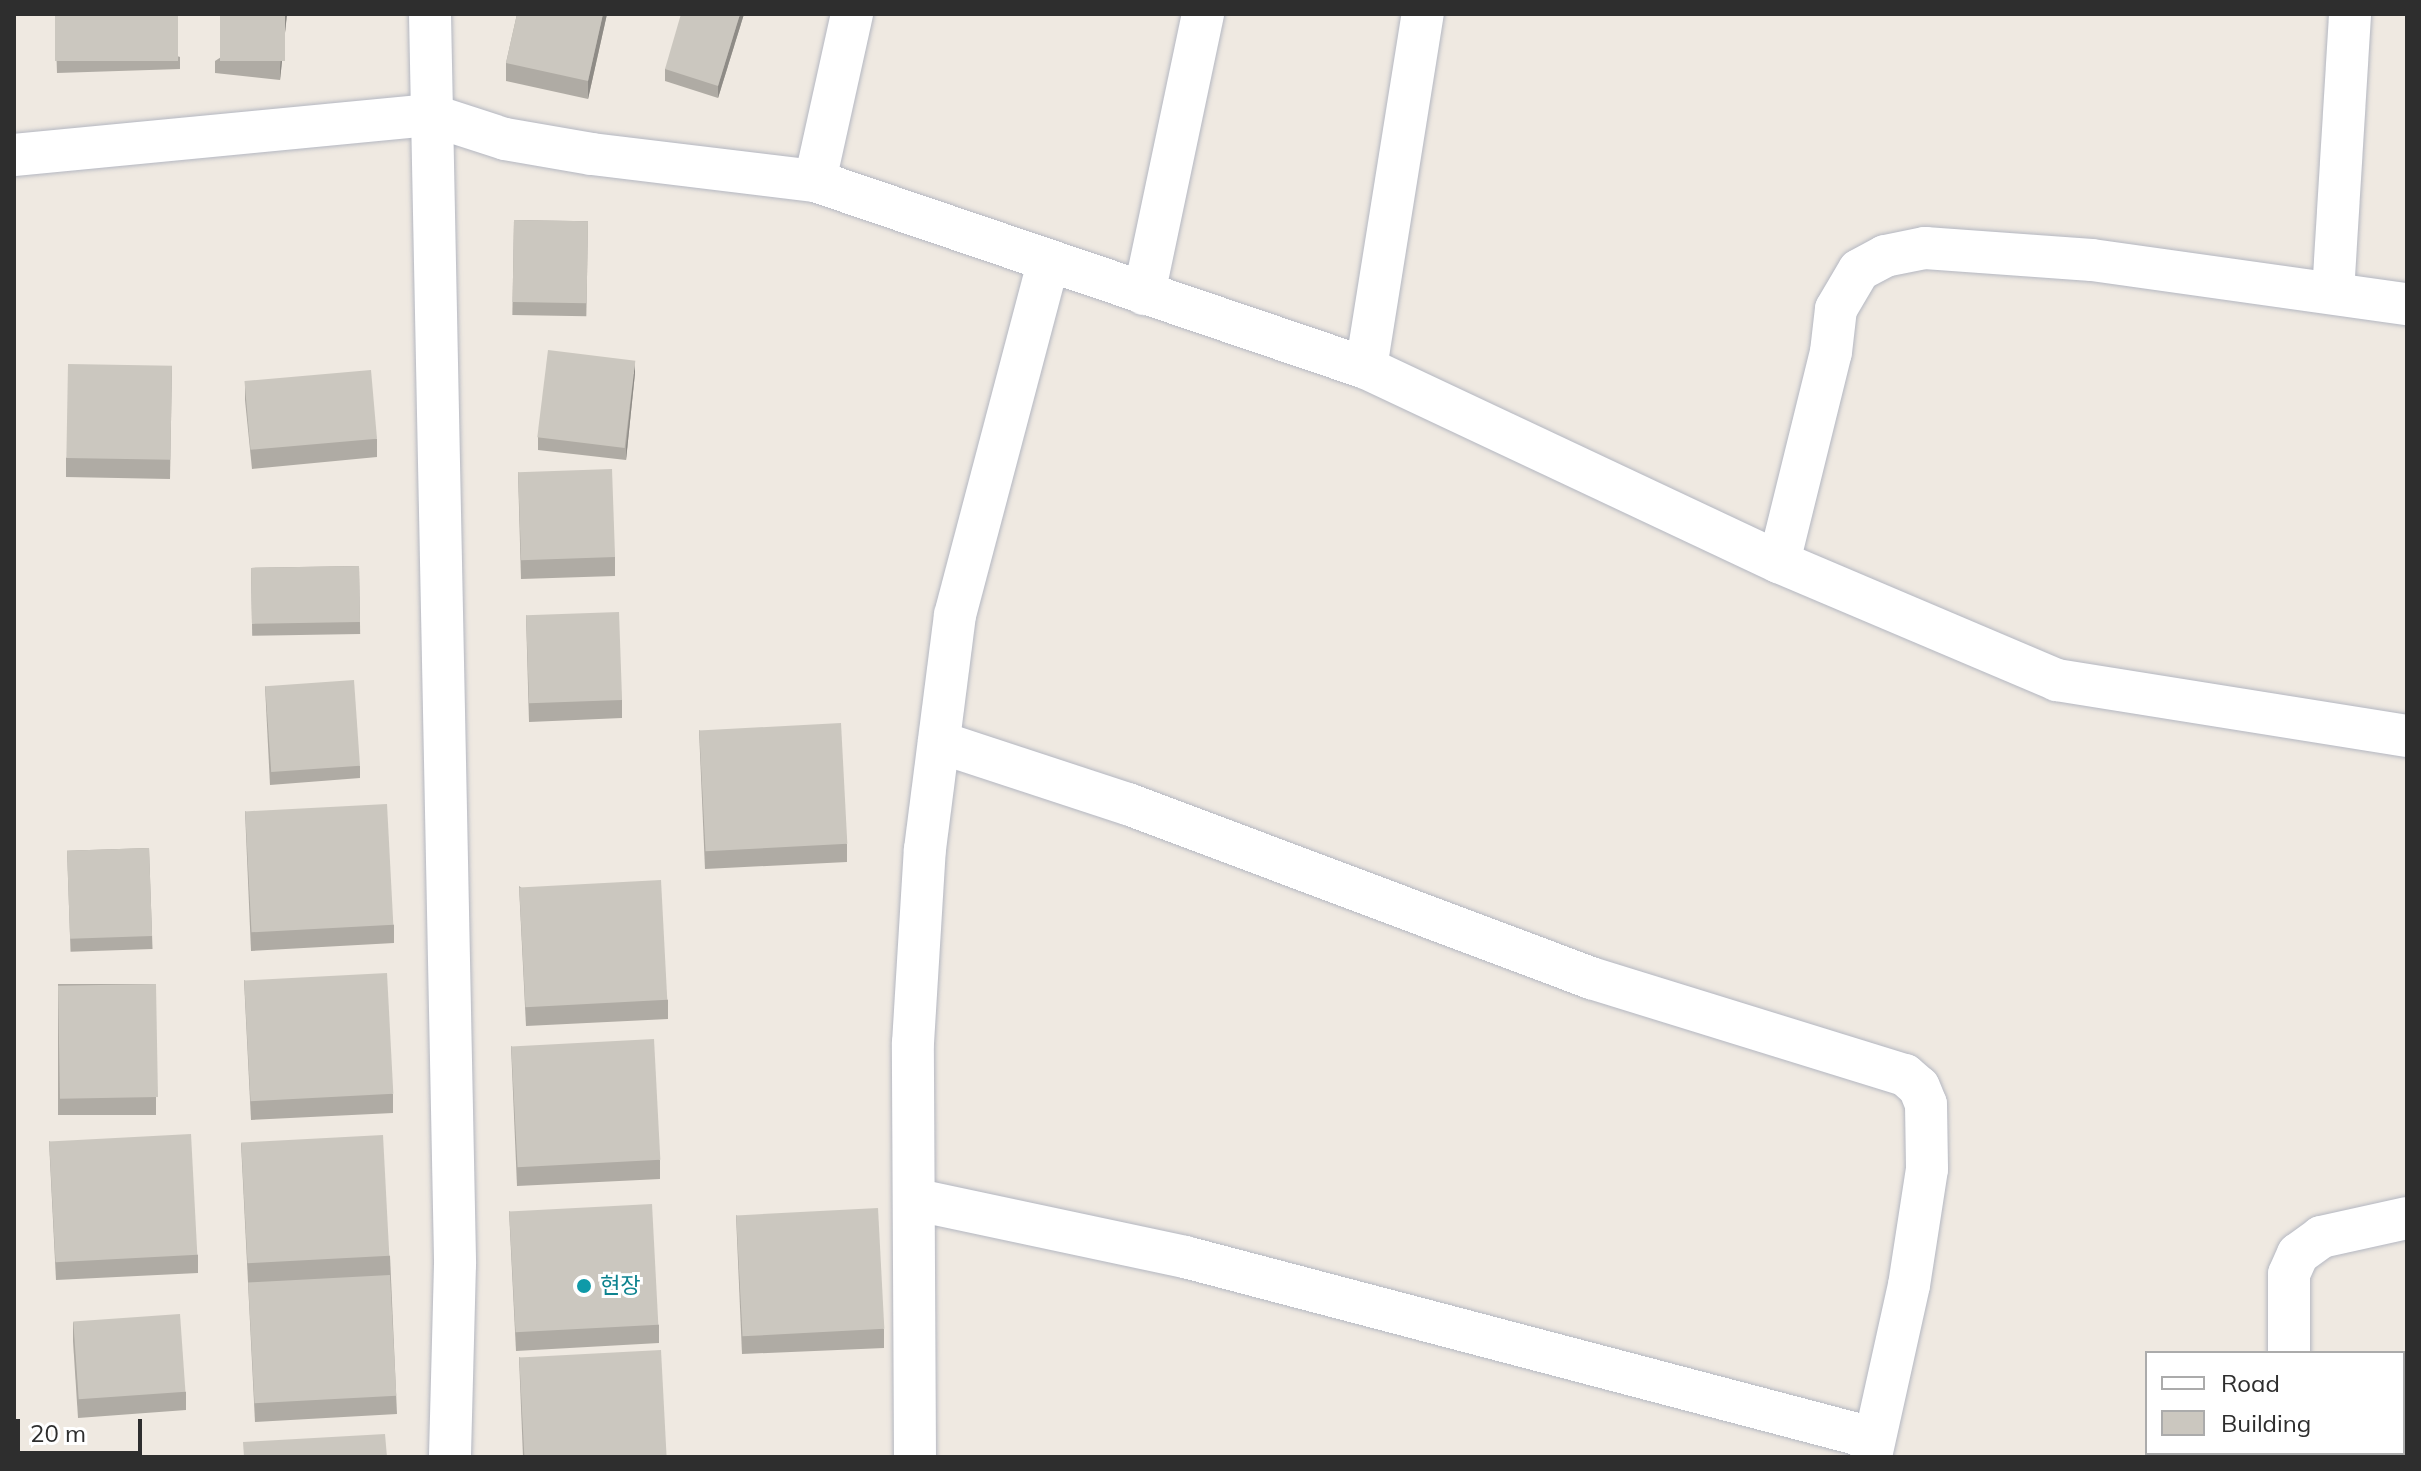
<!DOCTYPE html>
<meta charset="utf-8">
<style>
body{margin:0}
#map{position:relative;width:2421px;height:1471px;overflow:hidden;background:#efe9e1;font-family:Mulish,"Noto Sans KR",sans-serif}
div>[style]{position:absolute}
[style*='--x']{left:calc(var(--x)*1px);top:calc(var(--y)*1px);width:calc(var(--w)*1px);rotate:calc(var(--a)*1deg)}
.roads{filter:drop-shadow(0 0 2px #b4b7c1) drop-shadow(0 0 2px #b4b7c1)}
.minor>*{height:42px;margin:-21px;padding:0 21px;transform-origin:21px;border-radius:21px;background:#fff}
.wall>*{inset:0;background:#afaba4;transform-origin:0 0}
.shaded-wall>*{inset:0;background:#8e8b86}
.building>*{inset:0;background:#cbc7bf;transform-origin:0 0}
.dots>*{width:22px;height:22px;translate:-50% -50%;box-sizing:border-box;border:4px solid #fff;border-radius:50%}
span{translate:-50% -50%;white-space:nowrap;text-align:center;line-height:1.15;-webkit-text-stroke:6px #fff;paint-order:stroke}
.culture-label{font-size:22px;color:#0d838f}
.left{translate:0 -50%;text-align:left}
.frame{position:absolute;inset:0;border:16px solid #2e2e2e;pointer-events:none}
.legend{position:absolute;left:2145px;top:1351px;width:260px;height:104px;box-sizing:border-box;background:#fff;border:2px solid #ababab;margin:0;padding:10px 14px;list-style:none;font-size:24px;color:#2e2e2e}
.legend li{display:flex;align-items:center;gap:16px;height:40px}
.legend b{width:40px;border:2px solid #ababab}
.scale{position:absolute;left:16px;top:1419px;width:126px;height:36px;box-sizing:border-box;border:4px solid #2e2e2e;border-top:0;padding-left:10px;font-size:24px;line-height:28px;white-space:nowrap;color:#2e2e2e;-webkit-text-stroke:6px #fff;paint-order:stroke}
</style>
<div id="map">
<div class="roads">
<div class="minor">
<div style="--x:430;--y:14;--w:1250;--a:88.85"></div>
<div style="--x:455;--y:1264;--w:193;--a:91.5"></div>
<div style="--x:14;--y:155;--w:419;--a:-5.5"></div>
<div style="--x:431;--y:115;--w:78;--a:18"></div>
<div style="--x:505;--y:139;--w:88;--a:9.8"></div>
<div style="--x:592;--y:154;--w:225;--a:6.9"></div>
<div style="--x:815;--y:181;--w:582;--a:18.75"></div>
<div style="--x:1366;--y:368;--w:456;--a:25.2"></div>
<div style="--x:1779;--y:562;--w:302;--a:23"></div>
<div style="--x:2057;--y:680;--w:354;--a:9.1"></div>
<div style="--x:815;--y:181;--w:171;--a:-77.5"></div>
<div style="--x:2333;--y:293;--w:280;--a:-86.5"></div>
<div style="--x:1144;--y:294;--w:286;--a:-78.1"></div>
<div style="--x:1366;--y:368;--w:359;--a:-80.9"></div>
<div style="--x:1779;--y:562;--w:216;--a:-76.1"></div>
<div style="--x:1831;--y:352;--w:43;--a:-83.4"></div>
<div style="--x:1836;--y:309;--w:45;--a:-59.5"></div>
<div style="--x:1859;--y:270;--w:30;--a:-28"></div>
<div style="--x:1885;--y:256;--w:41;--a:-11.3"></div>
<div style="--x:1925;--y:248;--w:167;--a:4.1"></div>
<div style="--x:2092;--y:260;--w:318;--a:8"></div>
<div style="--x:939;--y:742;--w:199;--a:18.2"></div>
<div style="--x:1128;--y:804;--w:495;--a:20.6"></div>
<div style="--x:1591;--y:978;--w:329;--a:17.2"></div>
<div style="--x:1905;--y:1075;--w:18;--a:41"></div>
<div style="--x:1919;--y:1087;--w:18;--a:68"></div>
<div style="--x:1926;--y:1104;--w:65;--a:89.1"></div>
<div style="--x:1927;--y:1169;--w:117;--a:98.8"></div>
<div style="--x:1909;--y:1285;--w:176;--a:102.5"></div>
<div style="--x:917;--y:1200;--w:274;--a:12"></div>
<div style="--x:1185;--y:1257;--w:710;--a:14.76"></div>
<div style="--x:2289;--y:1353;--w:79;--a:-90"></div>
<div style="--x:2289;--y:1274;--w:22;--a:-66"></div>
<div style="--x:2298;--y:1254;--w:29;--a:-36"></div>
<div style="--x:2321;--y:1237;--w:88;--a:-12.5"></div>
<div style="--x:915;--y:1457;--w:414;--a:-90.3"></div>
<div style="--x:913;--y:1043;--w:194;--a:-86.5"></div>
<div style="--x:925;--y:849;--w:236;--a:-82.7"></div>
<div style="--x:955;--y:615;--w:364;--a:-75.2"></div>
<div style="--x:2281;--y:1457;--w:4;--a:-76"></div>
</div>
</div>
<div class="wall">
<div style="clip-path:polygon(55px 14px,180px 57px,180px 69px,57px 73px)"></div>
<div style="clip-path:polygon(287px 14px,280px 80px,215px 73px,215px 61px)"></div>
<div style="clip-path:polygon(517px 14px,607px 14px,588px 99px,506px 81px,506px 63px)"></div>
<div style="clip-path:polygon(744px 14px,718px 98px,665px 81px,665px 69px)"></div>
<div style="left:514px;top:220px;width:74px;height:95px;rotate:1deg"></div>
<div style="clip-path:polygon(172px 366px,170px 479px,66px 477px,66px 458px)"></div>
<div style="clip-path:polygon(635px 373px,626px 460px,538px 450px,538px 437px)"></div>
<div style="clip-path:polygon(245px 382px,377px 439px,377px 457px,252px 469px,245px 400px)"></div>
<div style="clip-path:polygon(518px 472px,615px 557px,615px 576px,521px 579px)"></div>
<div style="left:359px;top:566px;width:68px;height:108px;rotate:89deg"></div>
<div style="clip-path:polygon(526px 615px,622px 700px,622px 718px,529px 722px)"></div>
<div style="clip-path:polygon(265px 686px,360px 766px,360px 778px,270px 785px)"></div>
<div style="clip-path:polygon(699px 730px,847px 844px,847px 862px,705px 869px)"></div>
<div style="clip-path:polygon(245px 811px,394px 925px,394px 943px,251px 951px)"></div>
<div style="left:149px;top:848px;width:101px;height:82px;rotate:88deg"></div>
<div style="clip-path:polygon(519px 886px,668px 1000px,668px 1019px,526px 1026px)"></div>
<div style="clip-path:polygon(244px 980px,393px 1094px,393px 1113px,251px 1120px)"></div>
<div style="left:156px;top:984px;width:131px;height:98px;rotate:90deg"></div>
<div style="clip-path:polygon(511px 1046px,660px 1160px,660px 1179px,517px 1186px)"></div>
<div style="clip-path:polygon(49px 1141px,198px 1255px,198px 1273px,56px 1280px)"></div>
<div style="clip-path:polygon(241px 1143px,390px 1256px,397px 1414px,255px 1422px)"></div>
<div style="clip-path:polygon(509px 1211px,659px 1325px,659px 1343px,516px 1351px)"></div>
<div style="clip-path:polygon(736px 1215px,884px 1329px,884px 1348px,742px 1354px)"></div>
<div style="clip-path:polygon(73px 1322px,186px 1392px,186px 1410px,78px 1418px,73px 1341px)"></div>
<div style="clip-path:polygon(519px 1357px,667px 1457px,523px 1457px)"></div>
</div>
<div class="shaded-wall">
<div style="clip-path:polygon(285px 14px,287px 14px,280px 80px,280px 68px)"></div>
<div style="clip-path:polygon(603px 14px,607px 14px,588px 99px,588px 81px)"></div>
<div style="clip-path:polygon(740px 14px,744px 14px,718px 98px,718px 86px)"></div>
<div style="clip-path:polygon(635px 361px,635px 373px,626px 460px,626px 447px)"></div>
</div>
<div class="building">
<div style="left:55px;top:14px;width:123px;height:47px"></div>
<div style="left:220px;top:14px;width:65px;height:47px"></div>
<div style="clip-path:polygon(517px 14px,603px 14px,588px 81px,506px 63px)"></div>
<div style="clip-path:polygon(681px 14px,740px 14px,718px 86px,665px 69px)"></div>
<div style="left:514px;top:220px;width:74px;height:82px;rotate:1deg"></div>
<div style="left:548px;top:350px;width:88px;height:88px;rotate:7deg"></div>
<div style="left:68px;top:364px;width:104px;height:94px;rotate:1deg"></div>
<div style="left:371px;top:370px;width:69px;height:127px;rotate:85deg"></div>
<div style="left:612px;top:469px;width:88px;height:94px;rotate:88deg"></div>
<div style="left:359px;top:566px;width:56px;height:108px;rotate:89deg"></div>
<div style="left:619px;top:612px;width:88px;height:93px;rotate:88deg"></div>
<div style="left:354px;top:680px;width:86px;height:89px;rotate:86deg"></div>
<div style="left:841px;top:723px;width:121px;height:142px;rotate:87deg"></div>
<div style="left:387px;top:804px;width:121px;height:142px;rotate:87deg"></div>
<div style="left:149px;top:848px;width:88px;height:82px;rotate:88deg"></div>
<div style="left:661px;top:880px;width:120px;height:142px;rotate:87deg"></div>
<div style="left:387px;top:973px;width:121px;height:143px;rotate:87deg"></div>
<div style="left:156px;top:984px;width:113px;height:98px;rotate:89deg"></div>
<div style="left:654px;top:1039px;width:121px;height:143px;rotate:87deg"></div>
<div style="left:191px;top:1134px;width:121px;height:142px;rotate:87deg"></div>
<div style="left:383px;top:1135px;width:121px;height:142px;rotate:87deg"></div>
<div style="left:652px;top:1204px;width:121px;height:143px;rotate:87deg"></div>
<div style="left:878px;top:1208px;width:121px;height:142px;rotate:87deg"></div>
<div style="left:390px;top:1275px;width:121px;height:142px;rotate:87deg"></div>
<div style="left:180px;top:1314px;width:78px;height:107px;rotate:86deg"></div>
<div style="left:661px;top:1350px;width:107px;height:142px;rotate:87deg"></div>
<div style="clip-path:polygon(385px 1434px,387px 1457px,244px 1457px,243px 1442px)"></div>
</div>
<div class="dots">
<div style="left:584px;top:1286px;background:#0f9aa8"></div>
</div>
<div class="culture-label">
<span class="left" style="left:600px;top:1286px">현장</span>
</div>
<div class="frame"></div>
<ul class="legend">
<li><b style="height:10px;background:#fff"></b>Road</li>
<li><b style="height:22px;background:#cbc7bf"></b>Building</li>
</ul>
<div class="scale">20 m</div>
</div>
